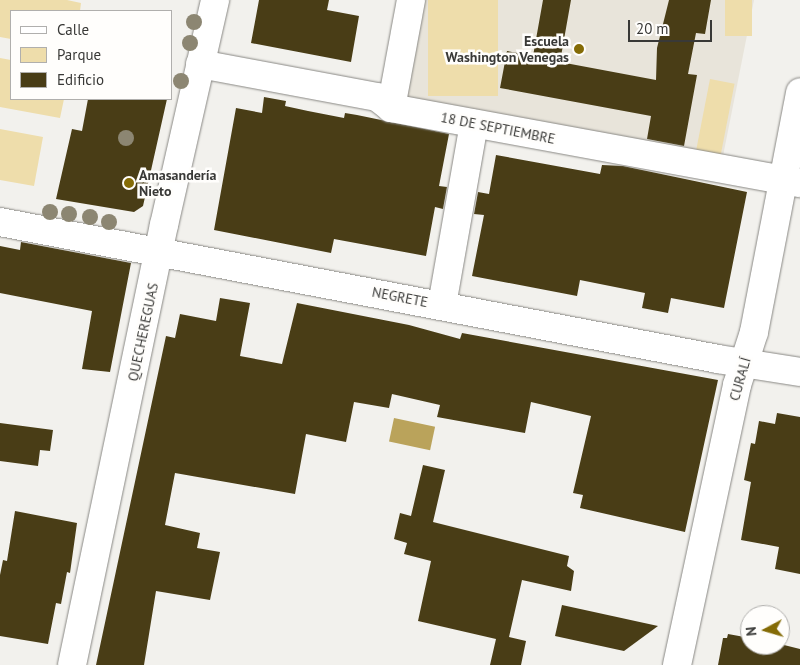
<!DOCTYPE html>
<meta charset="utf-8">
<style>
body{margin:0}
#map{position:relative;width:800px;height:665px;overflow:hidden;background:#f2f1ed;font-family:"PT Sans",sans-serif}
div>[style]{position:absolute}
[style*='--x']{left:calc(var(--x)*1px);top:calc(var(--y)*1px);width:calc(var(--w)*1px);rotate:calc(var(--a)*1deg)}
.built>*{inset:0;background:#e8e4da}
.green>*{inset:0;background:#eeddab;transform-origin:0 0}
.water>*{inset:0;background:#baa35b;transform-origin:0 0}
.building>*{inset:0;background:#493d16}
.roads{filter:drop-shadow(0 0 1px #898884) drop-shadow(0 0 1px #898884)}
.minor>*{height:28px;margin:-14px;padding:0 14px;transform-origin:14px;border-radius:14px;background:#fff}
.major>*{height:28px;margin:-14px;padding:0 14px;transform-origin:14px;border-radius:14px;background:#fff}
.trees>*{width:16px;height:16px;margin:-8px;border-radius:50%;background:#8c8672}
.dots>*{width:14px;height:14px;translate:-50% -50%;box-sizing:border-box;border:2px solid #fffefc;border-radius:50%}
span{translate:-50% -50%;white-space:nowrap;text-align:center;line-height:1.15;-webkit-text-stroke:5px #fffefc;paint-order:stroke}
.poi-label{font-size:14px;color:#393937;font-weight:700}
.right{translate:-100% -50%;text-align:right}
.left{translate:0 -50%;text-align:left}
.street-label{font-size:14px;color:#393937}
.legend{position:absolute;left:10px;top:10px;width:162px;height:90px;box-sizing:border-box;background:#fffefc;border:1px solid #b0afad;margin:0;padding:6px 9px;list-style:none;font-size:15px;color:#393937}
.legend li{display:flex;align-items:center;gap:10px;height:25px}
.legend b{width:25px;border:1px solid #b0afad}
.north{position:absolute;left:740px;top:605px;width:50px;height:50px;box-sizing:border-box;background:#fffefc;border:1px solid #b0afad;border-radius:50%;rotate:264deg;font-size:14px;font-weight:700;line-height:20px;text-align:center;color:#393937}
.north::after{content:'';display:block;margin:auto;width:18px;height:22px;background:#846b06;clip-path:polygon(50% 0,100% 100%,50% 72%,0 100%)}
.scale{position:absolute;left:628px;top:20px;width:84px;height:22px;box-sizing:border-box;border:2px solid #393937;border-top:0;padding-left:6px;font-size:15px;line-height:18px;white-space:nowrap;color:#393937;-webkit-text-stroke:4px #fffefc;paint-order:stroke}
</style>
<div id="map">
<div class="built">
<div style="clip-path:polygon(424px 0,754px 0,723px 156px,405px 97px)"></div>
</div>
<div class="green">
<div style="clip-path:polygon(0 0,67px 0,81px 3px,80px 11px,11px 11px,11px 39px,0 37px)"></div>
<div style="left:428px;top:0;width:70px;height:96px"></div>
<div style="left:725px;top:0;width:27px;height:36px"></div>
<div style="clip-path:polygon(0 58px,11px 60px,11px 99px,64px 99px,60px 118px,0 107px)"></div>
<div style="left:710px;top:79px;width:25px;height:72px;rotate:11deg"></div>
<div style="clip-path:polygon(0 129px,43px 137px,34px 186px,0 180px)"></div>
</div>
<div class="water">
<div style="left:394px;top:418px;width:42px;height:24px;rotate:12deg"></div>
</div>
<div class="building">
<div style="clip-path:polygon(259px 0,329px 0,327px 10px,359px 16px,351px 62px,251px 43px)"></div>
<div style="clip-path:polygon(543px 0,571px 0,560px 62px,656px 80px,657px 48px,669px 0,711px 0,705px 34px,696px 33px,688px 74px,697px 75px,684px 146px,647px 139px,651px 116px,500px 88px,507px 51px,533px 56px)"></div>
<div style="clip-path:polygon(264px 97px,286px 101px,285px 106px,308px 111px,344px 118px,345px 113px,357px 115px,449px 134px,439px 186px,447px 187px,443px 209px,435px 207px,426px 256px,334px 239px,331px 253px,214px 230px,236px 108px,262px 113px)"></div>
<div style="clip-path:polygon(88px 99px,167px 99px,143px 206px,134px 212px,56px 199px,72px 129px,82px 131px)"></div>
<div style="clip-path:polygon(496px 155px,600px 174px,602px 165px,623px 166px,747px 192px,724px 308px,671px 298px,668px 313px,642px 308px,645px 293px,580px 280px,577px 296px,472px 276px,484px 215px,474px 214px,478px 192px,489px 194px)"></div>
<div style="clip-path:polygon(21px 242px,131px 263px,110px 372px,82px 369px,92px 311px,0 293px,0 246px,20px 250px)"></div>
<div style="clip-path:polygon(220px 298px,250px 303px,240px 356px,282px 364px,297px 303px,409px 325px,460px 339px,462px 333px,718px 380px,685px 532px,580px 508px,583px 495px,573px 493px,591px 416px,531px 402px,525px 433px,437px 417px,440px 405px,392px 394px,389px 408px,354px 402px,346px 442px,306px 434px,295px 494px,175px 473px,165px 525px,200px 533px,197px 548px,220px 552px,210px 600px,156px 591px,144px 665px,96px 665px,166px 336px,175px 338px,180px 314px,216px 321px)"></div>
<div style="clip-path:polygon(777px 413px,800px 417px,800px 574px,775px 569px,779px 547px,741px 540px,751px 482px,744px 480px,751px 443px,755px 444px,759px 421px,775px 424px)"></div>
<div style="clip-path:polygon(0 423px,53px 430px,50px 451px,40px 450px,38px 466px,0 461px)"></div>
<div style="clip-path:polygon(423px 465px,445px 470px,433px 522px,569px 556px,567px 566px,574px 571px,571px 591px,522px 580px,509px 637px,526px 641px,521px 665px,490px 665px,496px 639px,418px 621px,431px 561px,404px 554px,407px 543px,394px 539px,400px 513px,411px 516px)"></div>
<div style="clip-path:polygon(15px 511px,77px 523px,70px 573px,67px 572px,61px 604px,56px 603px,48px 644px,0 636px,0 575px,3px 560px,7px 561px)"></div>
<div style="clip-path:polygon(562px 605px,658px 626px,624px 651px,555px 636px)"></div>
<div style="clip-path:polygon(728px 634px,750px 638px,750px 645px,780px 644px,800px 649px,800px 665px,718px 665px,723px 638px,727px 638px)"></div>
</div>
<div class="roads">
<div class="minor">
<div style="--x:200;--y:64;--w:180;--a:10.6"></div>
<div style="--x:377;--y:97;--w:18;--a:38"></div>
<div style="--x:391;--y:108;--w:416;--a:10.4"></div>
<div style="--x:391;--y:108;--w:110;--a:-79.5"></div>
<div style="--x:442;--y:305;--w:184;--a:-80"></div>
<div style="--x:72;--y:665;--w:450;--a:-78.2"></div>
<div style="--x:164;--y:225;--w:231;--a:-77.2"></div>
<div style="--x:677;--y:665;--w:286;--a:-77.9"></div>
<div style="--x:737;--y:385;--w:56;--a:-72.2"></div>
<div style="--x:754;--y:332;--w:244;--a:-79.1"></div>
</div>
<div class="major">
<div style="--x:0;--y:222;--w:731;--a:10.8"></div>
<div style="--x:718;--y:359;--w:83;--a:9"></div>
</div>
</div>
<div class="trees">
<div style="left:194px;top:22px"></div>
<div style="left:190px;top:43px"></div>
<div style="left:181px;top:81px"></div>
<div style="left:126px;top:138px"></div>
<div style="left:50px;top:212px"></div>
<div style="left:69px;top:214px"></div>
<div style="left:90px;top:217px"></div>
<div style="left:109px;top:222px"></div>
</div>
<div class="dots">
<div style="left:579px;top:49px;background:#846b06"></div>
<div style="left:129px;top:183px;background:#846b06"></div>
</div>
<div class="poi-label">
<span class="right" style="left:569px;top:49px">Escuela<br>Washington Venegas</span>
<span class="left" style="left:139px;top:183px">Amasandería<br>Nieto</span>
</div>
<div class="street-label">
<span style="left:498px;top:128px;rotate:11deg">18 DE SEPTIEMBRE</span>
<span style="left:400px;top:297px;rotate:11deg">NEGRETE</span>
<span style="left:143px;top:332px;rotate:-78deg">QUECHEREGUAS</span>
<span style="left:740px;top:379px;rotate:-74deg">CURALÍ</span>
</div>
<ul class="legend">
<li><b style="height:6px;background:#fff"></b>Calle</li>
<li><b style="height:14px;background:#eeddab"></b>Parque</li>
<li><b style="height:14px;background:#493d16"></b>Edificio</li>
</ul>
<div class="north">N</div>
<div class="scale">20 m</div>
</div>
